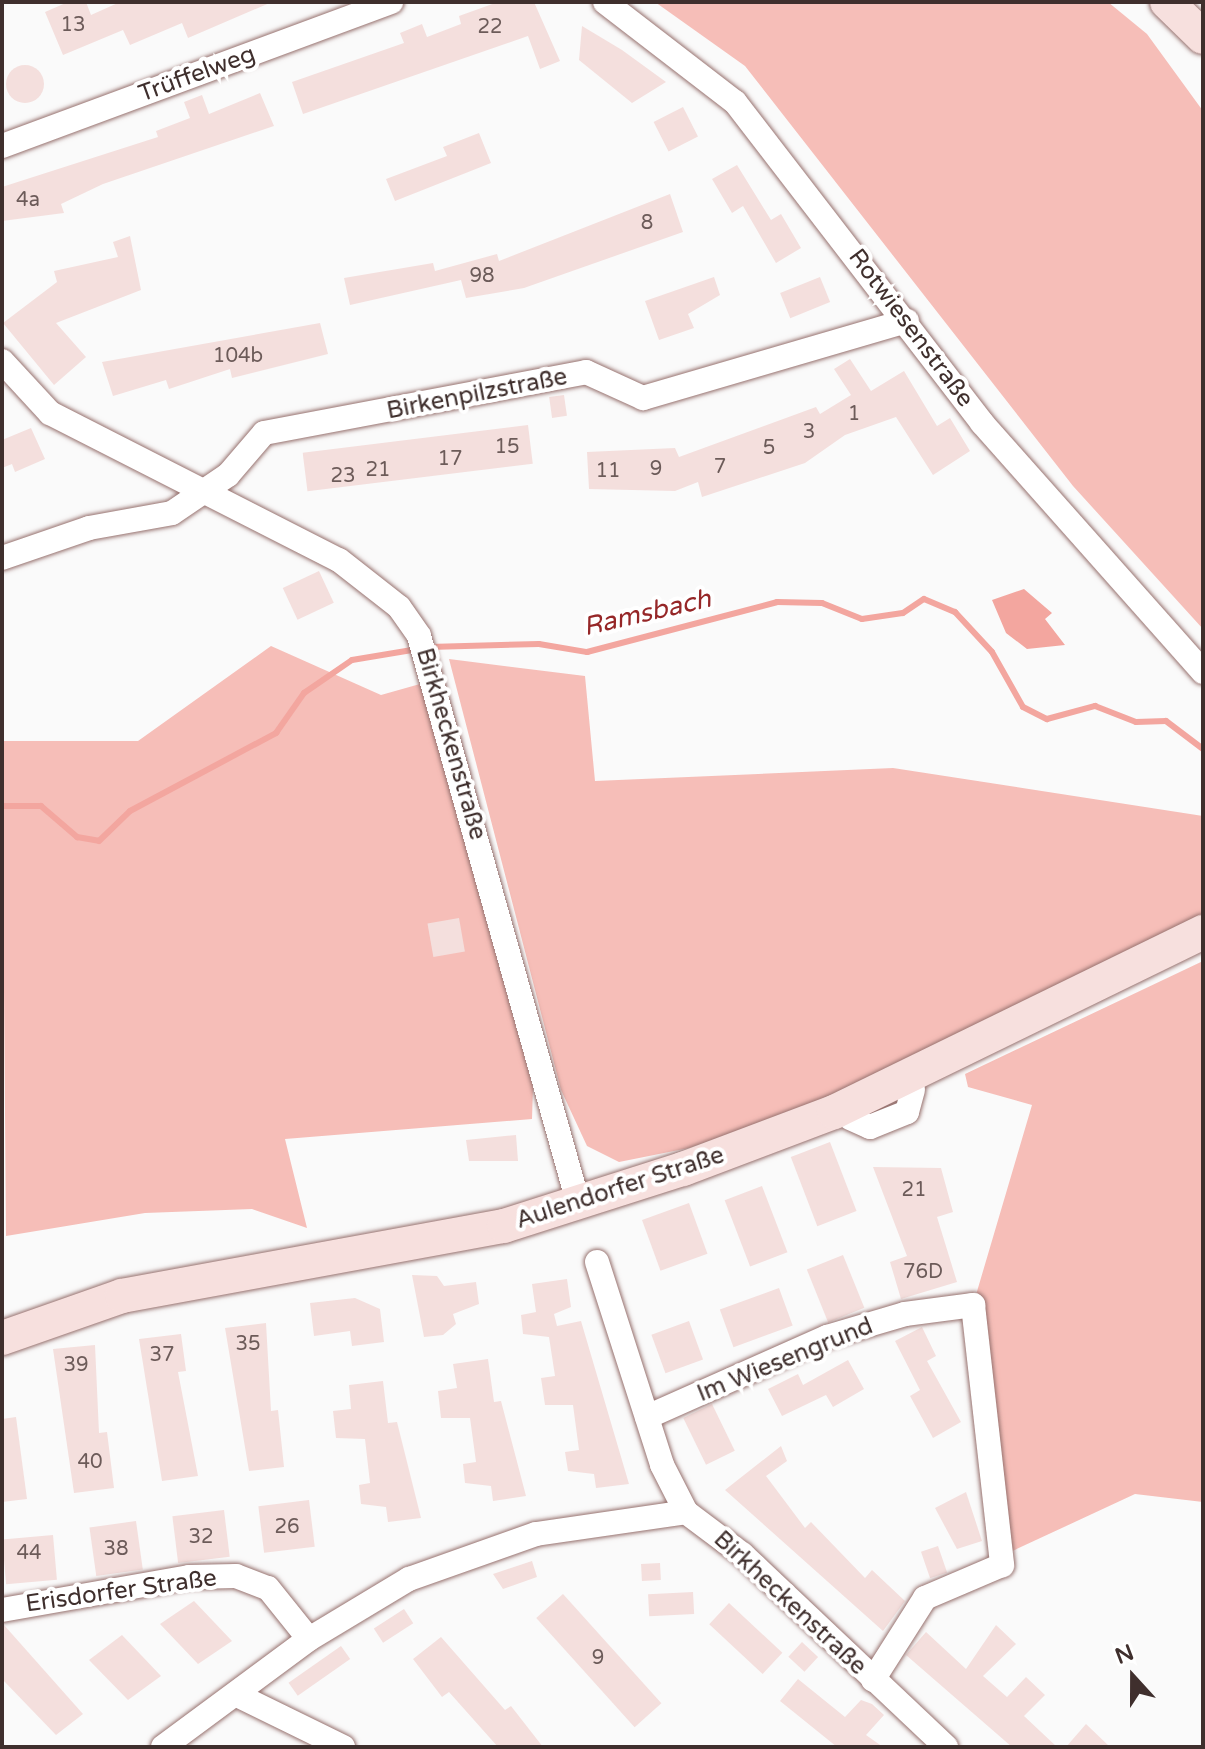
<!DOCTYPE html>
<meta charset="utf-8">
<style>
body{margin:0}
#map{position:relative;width:1205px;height:1749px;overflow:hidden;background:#fafafa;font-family:"Varela Round",sans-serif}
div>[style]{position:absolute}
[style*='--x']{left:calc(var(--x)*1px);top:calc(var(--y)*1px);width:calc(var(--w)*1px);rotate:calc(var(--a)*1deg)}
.green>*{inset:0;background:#f6beb8}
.water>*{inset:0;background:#f3a69f}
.stream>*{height:6px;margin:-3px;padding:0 3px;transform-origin:3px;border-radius:3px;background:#f3a69f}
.building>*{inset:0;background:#f4dfdd;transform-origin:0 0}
.round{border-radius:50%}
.roads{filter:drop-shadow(0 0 2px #97726f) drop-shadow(0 0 2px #97726f)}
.minor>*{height:24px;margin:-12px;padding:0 12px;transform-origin:12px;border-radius:12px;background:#fff}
.secondary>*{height:34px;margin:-17px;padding:0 17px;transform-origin:17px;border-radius:17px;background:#f7e0de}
span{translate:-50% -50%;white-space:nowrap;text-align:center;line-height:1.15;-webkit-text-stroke:8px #fff;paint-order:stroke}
.number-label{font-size:20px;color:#6c5b59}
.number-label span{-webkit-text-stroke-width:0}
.street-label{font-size:24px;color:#3f2f2d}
.water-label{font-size:26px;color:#962728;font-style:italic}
.frame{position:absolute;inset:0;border:4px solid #3f2f2d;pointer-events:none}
.north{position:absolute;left:1093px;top:1637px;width:80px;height:80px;-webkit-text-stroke:6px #fff;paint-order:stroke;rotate:339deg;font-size:22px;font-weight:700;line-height:32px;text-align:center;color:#3f2f2d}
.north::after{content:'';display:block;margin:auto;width:28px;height:36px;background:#3f2f2d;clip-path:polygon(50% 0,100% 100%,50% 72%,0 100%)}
</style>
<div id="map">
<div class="green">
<div style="clip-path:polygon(655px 2px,1108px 2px,1147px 34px,1203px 111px,1203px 629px,1073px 486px,745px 66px)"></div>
<div style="clip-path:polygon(271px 646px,381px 695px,420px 684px,533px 1087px,532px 1119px,285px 1139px,307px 1228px,252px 1209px,145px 1213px,6px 1236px,2px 741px,138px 741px)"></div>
<div style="clip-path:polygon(449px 659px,585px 676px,595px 781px,893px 768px,1203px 816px,1203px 914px,814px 1105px,689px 1148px,619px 1162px,587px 1146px,561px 1090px)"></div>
<div style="clip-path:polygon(1203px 961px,1203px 1502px,1135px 1494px,1006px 1554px,973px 1305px,1032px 1105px,968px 1087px,965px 1074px)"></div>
</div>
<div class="water">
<div style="clip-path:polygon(1024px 589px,1052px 613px,1045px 619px,1065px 645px,1027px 649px,1006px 633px,992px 600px)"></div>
</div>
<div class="stream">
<div style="--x:429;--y:647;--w:110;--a:-1.6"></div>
<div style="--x:539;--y:644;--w:49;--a:9.5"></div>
<div style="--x:587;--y:652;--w:196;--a:-14.7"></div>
<div style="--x:777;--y:602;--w:45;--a:1.3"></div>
<div style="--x:822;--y:603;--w:43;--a:21.8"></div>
<div style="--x:862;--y:619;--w:41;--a:-8.3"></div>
<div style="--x:903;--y:613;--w:25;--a:-34"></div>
<div style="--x:924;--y:599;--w:34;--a:23"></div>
<div style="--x:955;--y:612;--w:54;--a:47.2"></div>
<div style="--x:992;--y:652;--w:63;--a:60.6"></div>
<div style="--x:1023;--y:707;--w:27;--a:27"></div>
<div style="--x:1047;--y:719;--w:50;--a:-15.2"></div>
<div style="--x:1095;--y:706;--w:44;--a:21.3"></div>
<div style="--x:1136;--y:722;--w:30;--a:-2"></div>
<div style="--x:1166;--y:721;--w:46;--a:37.1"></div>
<div style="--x:2;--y:806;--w:39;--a:0"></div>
<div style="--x:41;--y:806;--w:48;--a:40.7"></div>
<div style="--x:77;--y:837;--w:22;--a:10"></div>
<div style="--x:99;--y:841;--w:43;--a:-44.1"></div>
<div style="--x:130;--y:811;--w:166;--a:-28.1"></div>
<div style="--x:276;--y:733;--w:49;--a:-55"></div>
<div style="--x:304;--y:693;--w:58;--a:-34.5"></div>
<div style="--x:352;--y:660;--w:67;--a:-9.5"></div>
</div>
<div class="building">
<div style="clip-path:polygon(68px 2px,86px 2px,91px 15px,120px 2px,272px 2px,188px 38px,182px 23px,130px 45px,123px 30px,63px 55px,45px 12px)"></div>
<div style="clip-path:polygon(498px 2px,534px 2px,560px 61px,540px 69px,528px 36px,303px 114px,292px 82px,404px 43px,400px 33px,422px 24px,427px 37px,461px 24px,459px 16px)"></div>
<div style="clip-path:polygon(582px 26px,622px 50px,666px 82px,632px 103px,579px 60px)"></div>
<div class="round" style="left:6px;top:65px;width:38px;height:38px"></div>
<div style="clip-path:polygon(260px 93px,274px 126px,103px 184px,61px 204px,64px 213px,2px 221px,2px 187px,158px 137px,156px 131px,190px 118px,184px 102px,202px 95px,209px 114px)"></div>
<div style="left:683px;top:107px;width:33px;height:33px;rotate:63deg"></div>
<div style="clip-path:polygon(479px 133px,491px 163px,395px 201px,386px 179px,447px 156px,443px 147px)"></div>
<div style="clip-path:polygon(737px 165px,771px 220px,781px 214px,801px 248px,776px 263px,743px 206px,732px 213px,712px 179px)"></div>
<div style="clip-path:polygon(670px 194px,683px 232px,524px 288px,466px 298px,461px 280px,350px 305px,344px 278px,433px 263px,435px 271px,497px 254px,499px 261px)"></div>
<div style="clip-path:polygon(130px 236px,141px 290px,56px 323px,86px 357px,54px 385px,3px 323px,57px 282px,54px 271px,118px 257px,113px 242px)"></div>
<div style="clip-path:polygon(714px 277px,720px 295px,688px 314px,694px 328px,659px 340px,645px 301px)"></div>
<div style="left:820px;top:277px;width:27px;height:43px;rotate:68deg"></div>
<div style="clip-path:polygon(320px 323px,328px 354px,232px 378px,230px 369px,169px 389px,166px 380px,113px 396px,102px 362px)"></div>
<div style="clip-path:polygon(850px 359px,871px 391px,904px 371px,937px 426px,950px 418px,970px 451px,933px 475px,896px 417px,845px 435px,805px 463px,702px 497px,698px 482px,675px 491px,589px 489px,587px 452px,675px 448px,679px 457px,816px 407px,820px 414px,851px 395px,834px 369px)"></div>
<div style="left:564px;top:395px;width:21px;height:15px;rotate:82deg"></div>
<div style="left:528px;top:425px;width:39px;height:227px;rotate:83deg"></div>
<div style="clip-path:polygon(31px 428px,45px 459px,15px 472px,12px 464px,2px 468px,2px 440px)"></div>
<div style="left:319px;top:571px;width:35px;height:40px;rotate:65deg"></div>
<div style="left:459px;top:918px;width:34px;height:32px;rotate:80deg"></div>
<div style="clip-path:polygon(516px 1135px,518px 1161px,469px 1161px,466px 1140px)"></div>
<div style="left:830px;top:1142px;width:74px;height:42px;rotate:69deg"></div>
<div style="clip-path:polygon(873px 1167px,941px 1168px,953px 1212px,937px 1217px,957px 1282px,901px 1299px,890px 1262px,907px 1256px)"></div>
<div style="left:762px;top:1186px;width:71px;height:40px;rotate:69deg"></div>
<div style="left:689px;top:1203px;width:54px;height:50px;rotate:70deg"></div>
<div style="left:843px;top:1255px;width:57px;height:39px;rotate:68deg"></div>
<div style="clip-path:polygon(412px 1275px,437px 1276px,444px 1286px,476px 1282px,479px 1304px,453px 1314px,456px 1324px,443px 1335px,424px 1337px)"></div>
<div style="clip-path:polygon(567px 1279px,571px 1307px,554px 1314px,557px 1326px,581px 1321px,629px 1484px,596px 1488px,594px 1474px,568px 1471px,565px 1452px,579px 1450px,573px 1405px,545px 1405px,541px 1378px,555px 1376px,549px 1337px,523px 1334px,521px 1315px,536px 1312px,532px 1284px)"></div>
<div style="left:779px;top:1288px;width:40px;height:63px;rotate:70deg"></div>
<div style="clip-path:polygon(355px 1298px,380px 1309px,384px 1342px,352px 1346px,350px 1331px,314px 1336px,310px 1303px)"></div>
<div style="left:689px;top:1321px;width:41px;height:40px;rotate:70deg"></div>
<div style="clip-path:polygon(266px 1323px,271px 1411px,278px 1410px,284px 1467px,249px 1471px,225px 1328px)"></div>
<div style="clip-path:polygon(922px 1327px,936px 1356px,927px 1361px,961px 1422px,933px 1438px,910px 1396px,920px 1390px,895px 1341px)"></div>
<div style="clip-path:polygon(181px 1334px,186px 1371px,178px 1372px,198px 1476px,162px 1481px,139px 1339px)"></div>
<div style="clip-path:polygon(95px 1345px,99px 1433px,107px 1432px,114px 1488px,74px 1493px,53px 1349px)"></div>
<div style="clip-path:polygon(488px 1359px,494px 1402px,501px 1401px,526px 1496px,493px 1501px,491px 1486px,465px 1483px,463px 1464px,476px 1462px,470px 1418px,441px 1418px,438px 1391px,457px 1388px,453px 1364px)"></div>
<div style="clip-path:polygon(848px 1360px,864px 1389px,833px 1407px,826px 1395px,782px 1416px,768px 1389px,798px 1374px,803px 1385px)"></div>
<div style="clip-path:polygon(383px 1381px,388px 1423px,397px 1422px,421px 1518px,388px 1522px,386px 1507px,361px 1504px,359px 1485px,370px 1483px,365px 1439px,336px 1438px,333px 1411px,351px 1409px,349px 1385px)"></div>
<div style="left:712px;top:1404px;width:52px;height:32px;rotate:64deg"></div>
<div style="clip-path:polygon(16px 1417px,27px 1499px,2px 1502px,2px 1419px)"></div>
<div style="clip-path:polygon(781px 1446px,787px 1461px,766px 1476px,805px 1528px,811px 1522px,865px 1578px,872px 1570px,905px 1601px,883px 1631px,725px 1490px)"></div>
<div style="clip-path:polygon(966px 1492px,982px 1541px,957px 1549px,935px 1508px)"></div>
<div style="left:309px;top:1500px;width:47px;height:51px;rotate:83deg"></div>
<div style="left:224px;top:1510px;width:47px;height:52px;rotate:83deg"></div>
<div style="left:136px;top:1521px;width:49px;height:47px;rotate:82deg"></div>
<div style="left:53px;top:1535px;width:45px;height:51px;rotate:85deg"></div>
<div style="left:938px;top:1546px;width:28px;height:18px;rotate:71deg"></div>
<div style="clip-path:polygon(532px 1561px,537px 1577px,503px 1589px,493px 1574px)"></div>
<div style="left:660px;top:1563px;width:17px;height:19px;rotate:87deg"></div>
<div style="left:693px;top:1592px;width:22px;height:45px;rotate:87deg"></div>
<div style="left:563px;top:1594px;width:147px;height:36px;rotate:48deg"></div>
<div style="clip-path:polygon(194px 1601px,232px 1641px,198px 1664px,160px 1624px)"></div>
<div style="left:729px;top:1603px;width:73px;height:29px;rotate:43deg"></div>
<div style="left:404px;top:1609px;width:17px;height:36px;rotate:57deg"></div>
<div style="clip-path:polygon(4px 1625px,83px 1714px,56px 1735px,2px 1679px)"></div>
<div style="clip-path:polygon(996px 1625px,1016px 1644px,983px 1676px,1007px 1697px,1026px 1677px,1045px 1695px,1024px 1716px,1057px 1747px,1012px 1747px,906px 1655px,926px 1632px,966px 1669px)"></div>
<div style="clip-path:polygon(122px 1635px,161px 1676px,128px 1700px,89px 1660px)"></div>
<div style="clip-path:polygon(441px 1637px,505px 1710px,511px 1706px,543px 1747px,498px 1747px,449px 1692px,442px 1697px,413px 1659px)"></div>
<div style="left:802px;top:1642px;width:22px;height:20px;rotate:43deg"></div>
<div style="left:341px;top:1646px;width:16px;height:64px;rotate:55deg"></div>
<div style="clip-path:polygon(798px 1679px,845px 1717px,861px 1700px,872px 1704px,884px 1715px,866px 1735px,883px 1747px,837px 1747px,780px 1701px)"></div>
<div style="clip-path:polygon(1086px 1724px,1110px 1747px,1066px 1747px)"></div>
</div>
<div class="roads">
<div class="minor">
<div style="--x:605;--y:2;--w:164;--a:37.6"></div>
<div style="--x:735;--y:102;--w:405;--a:52.4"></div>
<div style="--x:982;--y:423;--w:333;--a:48.4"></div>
<div style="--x:2;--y:146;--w:415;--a:-20.3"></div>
<div style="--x:2;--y:361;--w:71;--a:47.3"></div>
<div style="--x:50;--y:413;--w:324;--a:27"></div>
<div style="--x:339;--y:560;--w:76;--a:38.1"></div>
<div style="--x:399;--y:607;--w:35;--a:55"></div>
<div style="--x:419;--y:636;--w:588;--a:74.31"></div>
<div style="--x:2;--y:558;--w:92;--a:-19"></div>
<div style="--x:89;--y:528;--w:84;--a:-10.2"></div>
<div style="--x:172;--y:513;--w:68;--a:-34.2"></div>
<div style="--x:228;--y:475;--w:55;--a:-49.4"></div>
<div style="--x:264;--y:433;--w:328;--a:-10.7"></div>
<div style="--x:586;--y:372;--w:63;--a:24.5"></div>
<div style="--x:643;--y:398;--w:275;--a:-16.3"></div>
<div style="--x:850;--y:1118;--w:22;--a:24"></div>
<div style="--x:870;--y:1127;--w:40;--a:-22"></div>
<div style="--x:907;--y:1112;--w:23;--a:-75"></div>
<div style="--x:597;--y:1262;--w:213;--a:72.2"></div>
<div style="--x:662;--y:1465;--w:53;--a:62.9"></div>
<div style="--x:686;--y:1512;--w:70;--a:36.9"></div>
<div style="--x:742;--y:1554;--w:281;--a:43.4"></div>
<div style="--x:647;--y:1417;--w:197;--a:-24"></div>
<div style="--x:827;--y:1337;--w:81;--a:-16.4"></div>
<div style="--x:905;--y:1314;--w:69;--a:-7.5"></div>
<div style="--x:973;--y:1305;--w:262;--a:83.6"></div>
<div style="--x:1002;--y:1565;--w:84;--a:156.8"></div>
<div style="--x:925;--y:1598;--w:97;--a:122.4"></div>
<div style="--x:2;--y:1610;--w:190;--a:-10"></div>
<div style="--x:189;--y:1577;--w:47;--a:-1.2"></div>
<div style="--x:236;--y:1576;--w:34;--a:21"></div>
<div style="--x:268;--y:1588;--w:65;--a:51.2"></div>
<div style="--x:239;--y:1696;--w:116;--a:26.1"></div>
<div style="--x:163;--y:1747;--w:182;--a:-36.5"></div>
<div style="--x:309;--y:1639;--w:117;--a:-31"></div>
<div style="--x:409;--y:1579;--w:135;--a:-19.5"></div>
<div style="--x:536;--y:1534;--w:152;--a:-8.3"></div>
</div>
<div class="secondary">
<div style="--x:1167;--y:2;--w:50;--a:44.2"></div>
<div style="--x:2;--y:1338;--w:127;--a:-19.3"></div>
<div style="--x:122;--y:1296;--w:388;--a:-10.4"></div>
<div style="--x:504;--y:1226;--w:188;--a:-17.7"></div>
<div style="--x:683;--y:1169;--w:161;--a:-20.7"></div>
<div style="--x:834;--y:1112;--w:411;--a:-26"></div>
</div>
</div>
<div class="number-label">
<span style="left:73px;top:25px">13</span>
<span style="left:490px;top:27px">22</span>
<span style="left:28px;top:200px">4a</span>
<span style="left:647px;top:223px">8</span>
<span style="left:482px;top:276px">98</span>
<span style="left:238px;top:356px">104b</span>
<span style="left:854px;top:414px">1</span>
<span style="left:809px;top:432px">3</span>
<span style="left:507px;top:447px">15</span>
<span style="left:769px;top:448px">5</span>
<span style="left:450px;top:459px">17</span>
<span style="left:720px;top:467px">7</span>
<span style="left:656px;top:469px">9</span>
<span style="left:378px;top:470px">21</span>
<span style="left:608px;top:471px">11</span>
<span style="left:343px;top:476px">23</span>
<span style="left:914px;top:1190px">21</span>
<span style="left:923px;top:1272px">76D</span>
<span style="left:248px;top:1344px">35</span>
<span style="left:162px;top:1355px">37</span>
<span style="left:76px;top:1365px">39</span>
<span style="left:90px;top:1462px">40</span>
<span style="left:287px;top:1527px">26</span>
<span style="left:201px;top:1537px">32</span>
<span style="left:116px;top:1549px">38</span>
<span style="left:29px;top:1553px">44</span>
<span style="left:598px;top:1658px">9</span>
</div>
<div class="street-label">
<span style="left:197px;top:74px;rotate:-20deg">Trüffelweg</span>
<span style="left:911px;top:328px;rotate:53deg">Rotwiesenstraße</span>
<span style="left:477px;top:394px;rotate:-11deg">Birkenpilzstraße</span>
<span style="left:451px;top:744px;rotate:74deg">Birkheckenstraße</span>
<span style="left:620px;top:1188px;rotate:-18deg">Aulendorfer Straße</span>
<span style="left:785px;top:1360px;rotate:-22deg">Im Wiesengrund</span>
<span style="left:121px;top:1591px;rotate:-8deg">Erisdorfer Straße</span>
<span style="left:790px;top:1603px;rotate:43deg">Birkheckenstraße</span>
</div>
<div class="water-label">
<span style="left:647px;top:613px;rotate:-13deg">Ramsbach</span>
</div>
<div class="frame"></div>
<div class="north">N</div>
</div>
